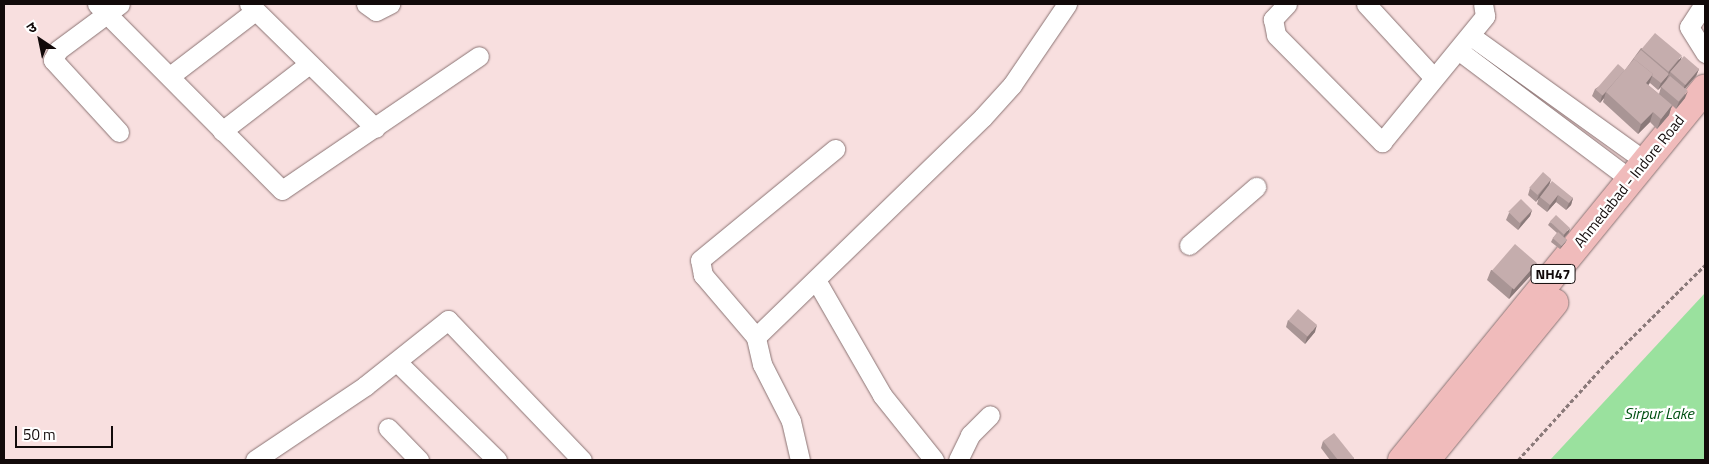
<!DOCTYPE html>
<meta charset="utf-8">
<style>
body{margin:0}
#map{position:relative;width:1709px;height:464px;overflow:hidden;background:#f8dfdf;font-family:"Titillium Web","Noto Sans Devanagari",sans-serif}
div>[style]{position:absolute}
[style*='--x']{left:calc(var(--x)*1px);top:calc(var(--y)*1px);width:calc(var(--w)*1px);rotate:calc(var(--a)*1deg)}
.water>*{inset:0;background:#9ae19e}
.path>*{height:2.5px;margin-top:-1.25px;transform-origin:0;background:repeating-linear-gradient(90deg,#8a7979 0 4px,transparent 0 6.5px)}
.roads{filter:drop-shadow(0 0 1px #8a7373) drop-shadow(0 0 1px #8a7373)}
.minor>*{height:19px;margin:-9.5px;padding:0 9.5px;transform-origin:9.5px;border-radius:9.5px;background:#fff}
.highway>*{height:28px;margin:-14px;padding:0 14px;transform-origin:14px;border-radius:14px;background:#f0bbbb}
.wall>*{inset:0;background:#a99595}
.shaded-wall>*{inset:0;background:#8a7979}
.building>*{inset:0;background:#c5adad;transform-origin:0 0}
span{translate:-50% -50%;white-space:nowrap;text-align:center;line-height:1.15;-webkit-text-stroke:4.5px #fff;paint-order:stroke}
.shield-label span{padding:1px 4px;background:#fff;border:1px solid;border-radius:4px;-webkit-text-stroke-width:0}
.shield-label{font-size:14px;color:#120a0a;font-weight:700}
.street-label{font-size:15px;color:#120a0a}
.water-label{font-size:16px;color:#005012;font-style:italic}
.frame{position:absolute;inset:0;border:5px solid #120a0a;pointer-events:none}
.north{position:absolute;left:15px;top:15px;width:50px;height:50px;-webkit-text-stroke:4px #fff;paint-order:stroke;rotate:326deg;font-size:14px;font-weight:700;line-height:20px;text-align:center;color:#120a0a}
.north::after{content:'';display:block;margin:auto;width:18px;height:22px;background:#120a0a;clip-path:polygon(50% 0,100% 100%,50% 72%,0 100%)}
.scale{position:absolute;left:15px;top:426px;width:98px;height:22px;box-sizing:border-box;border:2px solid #120a0a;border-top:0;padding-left:6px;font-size:15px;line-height:18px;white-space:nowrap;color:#120a0a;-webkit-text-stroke:4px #fff;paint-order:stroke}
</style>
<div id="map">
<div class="water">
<div style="clip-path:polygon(1705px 293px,1705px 460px,1550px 460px)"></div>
</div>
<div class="path">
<div style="--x:1518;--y:460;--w:131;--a:-47.8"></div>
<div style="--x:1606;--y:363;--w:139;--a:-44.7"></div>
</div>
<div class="roads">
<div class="minor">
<div style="--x:97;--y:4;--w:262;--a:45.2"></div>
<div style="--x:282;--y:190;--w:238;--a:-34.2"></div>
<div style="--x:249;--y:4;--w:177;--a:44.5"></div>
<div style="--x:366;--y:4;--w:12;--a:35"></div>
<div style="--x:376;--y:11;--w:16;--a:-27"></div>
<div style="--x:1287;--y:4;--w:21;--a:133"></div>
<div style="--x:1273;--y:19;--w:16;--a:79"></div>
<div style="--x:1276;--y:35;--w:151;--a:45.3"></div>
<div style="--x:1382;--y:142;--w:163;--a:-50.7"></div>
<div style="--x:1485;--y:16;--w:12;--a:-99"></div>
<div style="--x:1366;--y:4;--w:100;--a:47.4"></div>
<div style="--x:1704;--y:4;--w:27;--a:123"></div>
<div style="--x:1689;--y:27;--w:31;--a:58"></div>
<div style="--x:1471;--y:36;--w:214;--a:35.7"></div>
<div style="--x:1458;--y:50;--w:216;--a:36.9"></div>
<div style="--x:170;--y:76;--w:107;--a:-37.4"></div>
<div style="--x:222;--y:131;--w:110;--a:-37.6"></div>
<div style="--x:119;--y:132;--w:98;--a:-132.5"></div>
<div style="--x:53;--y:60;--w:11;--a:-63"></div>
<div style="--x:58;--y:50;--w:77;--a:-36.6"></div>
<div style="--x:1189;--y:245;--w:89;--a:-40.9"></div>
<div style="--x:816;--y:280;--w:133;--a:60.1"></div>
<div style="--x:882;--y:395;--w:83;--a:51.3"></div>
<div style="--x:756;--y:337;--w:82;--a:-130.5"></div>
<div style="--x:703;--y:275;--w:15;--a:-101"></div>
<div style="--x:700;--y:260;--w:175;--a:-39.4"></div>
<div style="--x:397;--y:362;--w:140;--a:44.4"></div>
<div style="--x:388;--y:428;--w:45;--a:45.9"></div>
<div style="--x:255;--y:460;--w:133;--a:-33.9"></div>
<div style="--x:365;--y:386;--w:106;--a:-38.5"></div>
<div style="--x:448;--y:320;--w:194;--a:46.3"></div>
<div style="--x:800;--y:460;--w:40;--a:-103"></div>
<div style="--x:791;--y:421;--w:64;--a:-117"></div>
<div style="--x:762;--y:364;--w:28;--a:-103"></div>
<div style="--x:756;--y:337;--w:316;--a:-44.1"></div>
<div style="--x:983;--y:117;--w:43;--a:-47.8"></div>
<div style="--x:1012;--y:85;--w:98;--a:-55.8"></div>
<div style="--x:958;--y:460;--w:28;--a:-64"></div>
<div style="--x:970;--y:435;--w:28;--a:-45"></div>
</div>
<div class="highway">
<div style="--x:1402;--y:460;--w:479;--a:-50.8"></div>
<div style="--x:1426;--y:460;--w:203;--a:-50.8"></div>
</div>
</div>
<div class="wall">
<div style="clip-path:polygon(evenodd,1641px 48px,1681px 60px,1699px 69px,1696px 76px,1685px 88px,1685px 98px,1676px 109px,1672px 105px,1669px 115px,1657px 129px,1650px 122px,1638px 134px,1603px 102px,1604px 98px,1600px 103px,1592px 96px,1595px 89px,1625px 70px,1641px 48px,1650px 83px,1658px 90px,1661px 87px,1659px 94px,1648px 85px,1650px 83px)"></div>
<div style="clip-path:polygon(1551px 179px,1549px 185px,1573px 198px,1571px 205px,1566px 210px,1556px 202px,1547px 212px,1537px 204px,1539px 197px,1536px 202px,1528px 195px,1530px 188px)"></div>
<div style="clip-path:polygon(1532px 210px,1530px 216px,1518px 230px,1506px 220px,1509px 213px)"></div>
<div style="clip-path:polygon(1550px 222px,1569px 232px,1564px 237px,1567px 240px,1565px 243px,1560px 249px,1551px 242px,1553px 238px,1557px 233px,1548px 225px)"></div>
<div style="clip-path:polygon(1491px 270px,1533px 273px,1509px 299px,1487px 280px)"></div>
<div style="clip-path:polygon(1288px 320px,1315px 332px,1305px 344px,1286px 327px)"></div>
<div style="clip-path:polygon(1323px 441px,1354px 458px,1353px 460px,1330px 460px,1321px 448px)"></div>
</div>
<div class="shaded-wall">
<div style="clip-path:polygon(1682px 56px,1680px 63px,1670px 72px,1666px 81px,1658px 90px,1661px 83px,1667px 76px,1669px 72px)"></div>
<div style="clip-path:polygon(1699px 69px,1696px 76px,1682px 92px,1685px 85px)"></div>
<div style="clip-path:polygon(1653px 74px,1649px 84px,1642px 93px,1646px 83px)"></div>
<div style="clip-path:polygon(1688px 91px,1685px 98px,1676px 109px,1679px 102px)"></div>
<div style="clip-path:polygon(1606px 92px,1604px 98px,1600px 103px,1602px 96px)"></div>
<div style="clip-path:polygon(1672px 105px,1669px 115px,1657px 129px,1661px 119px)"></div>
<div style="clip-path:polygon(1653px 112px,1650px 122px,1638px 134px,1641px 124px)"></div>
<div style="clip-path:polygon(1551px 179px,1549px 186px,1536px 202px,1539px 195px)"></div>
<div style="clip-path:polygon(1558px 195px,1556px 202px,1547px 212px,1550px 205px)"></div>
<div style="clip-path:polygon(1573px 198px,1571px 205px,1566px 210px,1569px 203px)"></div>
<div style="clip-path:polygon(1532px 210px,1530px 216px,1518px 230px,1521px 223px)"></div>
<div style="clip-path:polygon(1570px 228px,1569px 232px,1563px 239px,1564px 235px)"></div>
<div style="clip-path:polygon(1567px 240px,1565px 243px,1560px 249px,1561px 246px)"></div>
<div style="clip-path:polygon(1537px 263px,1533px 273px,1509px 299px,1512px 289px)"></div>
<div style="clip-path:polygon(1317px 325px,1315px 332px,1305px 344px,1307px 337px)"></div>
</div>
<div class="building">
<div style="left:1655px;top:33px;width:35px;height:21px;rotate:40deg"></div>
<div style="clip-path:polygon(1641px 50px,1669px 74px,1661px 83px,1652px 76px,1653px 74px,1634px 59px,1633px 59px)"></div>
<div style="left:1684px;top:56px;width:20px;height:21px;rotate:41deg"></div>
<div style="clip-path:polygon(1634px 59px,1653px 74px,1646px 83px,1672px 105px,1661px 119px,1653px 112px,1641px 124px,1606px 92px)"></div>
<div style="left:1618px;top:64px;width:9px;height:34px;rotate:41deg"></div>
<div style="left:1670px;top:76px;width:23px;height:14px;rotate:40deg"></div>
<div style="left:1543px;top:172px;width:11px;height:21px;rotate:41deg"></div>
<div style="clip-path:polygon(1552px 181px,1573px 198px,1569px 203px,1558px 195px,1550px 205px,1540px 197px)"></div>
<div style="left:1521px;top:199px;width:16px;height:18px;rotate:45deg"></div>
<div style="left:1556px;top:215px;width:19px;height:9px;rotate:43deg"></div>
<div style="left:1558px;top:232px;width:12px;height:8px;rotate:42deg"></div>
<div style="left:1515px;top:244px;width:29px;height:35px;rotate:41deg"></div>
<div style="left:1298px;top:309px;width:25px;height:15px;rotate:40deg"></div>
<div style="clip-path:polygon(1334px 433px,1354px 458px,1352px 460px,1338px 460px,1323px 441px)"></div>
</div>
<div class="shield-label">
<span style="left:1553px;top:274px">NH47</span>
</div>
<div class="street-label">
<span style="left:1629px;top:181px;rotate:-51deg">Ahmedabad - Indore Road</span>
</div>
<div class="water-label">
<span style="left:1659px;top:413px">Sirpur Lake</span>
</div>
<div class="frame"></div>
<div class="north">उ</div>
<div class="scale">50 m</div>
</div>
